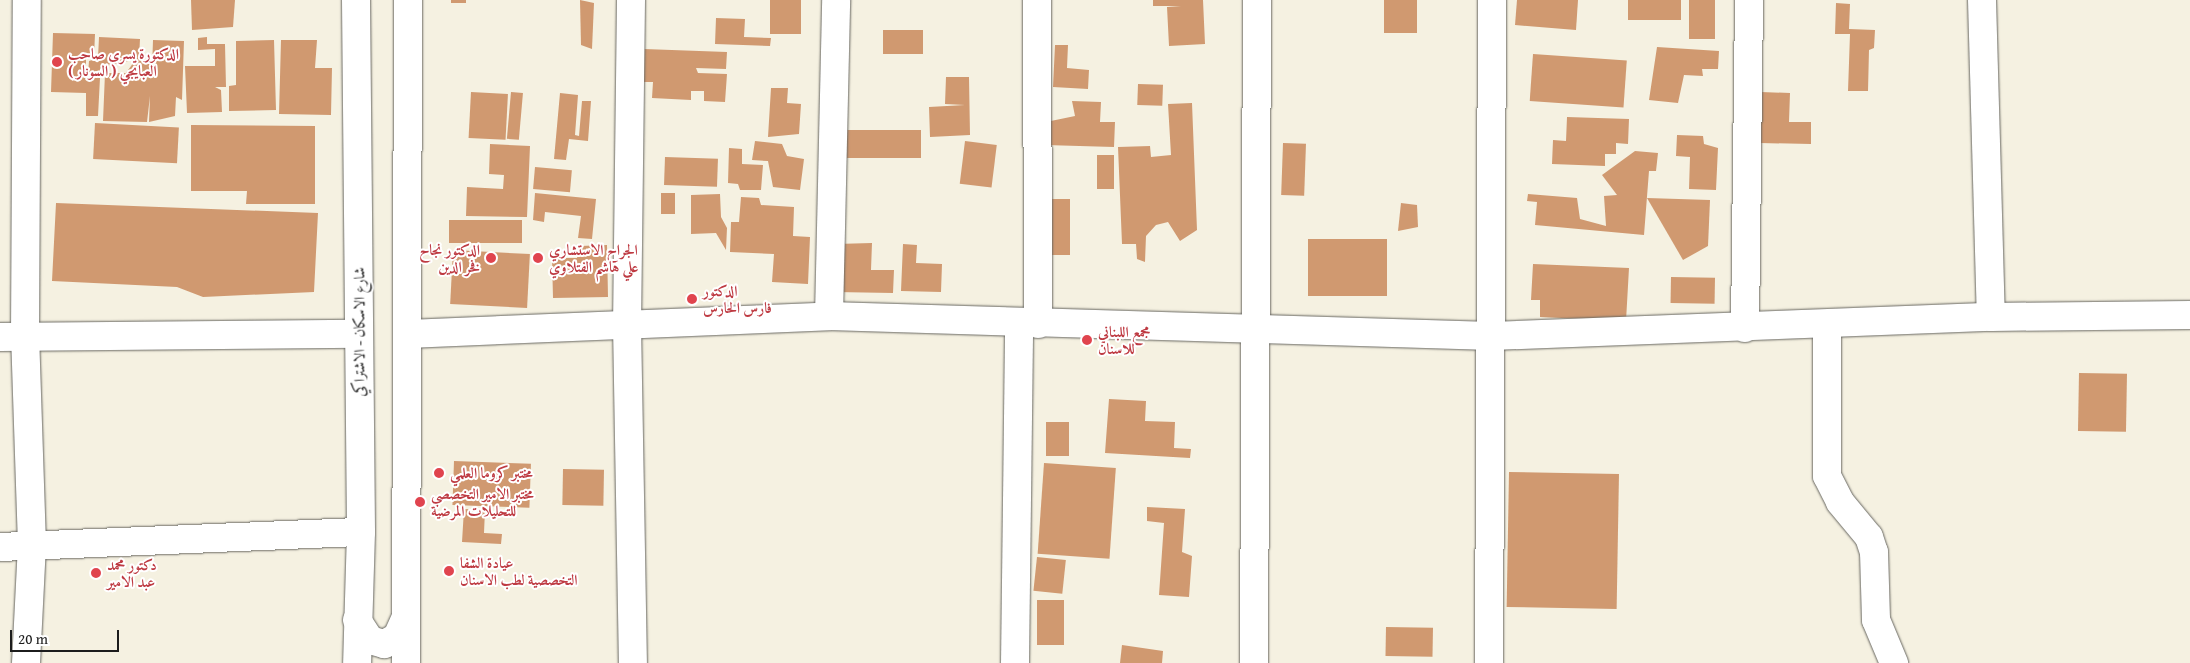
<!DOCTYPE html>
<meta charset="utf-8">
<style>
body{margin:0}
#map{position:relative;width:2190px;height:663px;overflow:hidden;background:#f5f1e1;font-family:"Gentium Book Plus",Amiri,serif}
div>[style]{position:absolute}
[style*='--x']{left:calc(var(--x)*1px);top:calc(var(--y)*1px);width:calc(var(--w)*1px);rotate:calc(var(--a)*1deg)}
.building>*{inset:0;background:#d09970;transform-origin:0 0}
.roads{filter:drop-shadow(0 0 1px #686761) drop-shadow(0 0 1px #686761)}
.minor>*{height:28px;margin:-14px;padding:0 14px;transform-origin:14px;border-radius:14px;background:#fff}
.dots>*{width:14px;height:14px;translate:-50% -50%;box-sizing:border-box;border:2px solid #fff;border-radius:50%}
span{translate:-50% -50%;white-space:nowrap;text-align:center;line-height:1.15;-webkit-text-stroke:4px #fff;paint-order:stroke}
.health-label{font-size:15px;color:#be3a42;font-weight:700}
.left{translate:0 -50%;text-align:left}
.right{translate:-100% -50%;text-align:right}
.street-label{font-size:15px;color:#1c1c1c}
.scale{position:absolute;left:10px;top:630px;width:109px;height:22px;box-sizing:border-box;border:2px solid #1c1c1c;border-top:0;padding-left:6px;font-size:15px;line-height:18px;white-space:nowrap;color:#1c1c1c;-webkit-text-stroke:4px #fff;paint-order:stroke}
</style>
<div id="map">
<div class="building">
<div style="clip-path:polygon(191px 0,235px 0,233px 27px,192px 30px)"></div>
<div style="left:451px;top:0;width:15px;height:3px"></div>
<div style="clip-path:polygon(580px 0,594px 3px,592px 49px,581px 45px)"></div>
<div style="left:770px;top:0;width:31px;height:34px"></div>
<div style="clip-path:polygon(1153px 0,1203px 0,1205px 44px,1169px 46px,1167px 7px,1181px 6px,1153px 6px)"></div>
<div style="left:1384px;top:0;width:33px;height:33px"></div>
<div style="clip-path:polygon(1517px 0,1578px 0,1576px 30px,1515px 25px)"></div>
<div style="left:1628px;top:0;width:53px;height:20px"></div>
<div style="left:1689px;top:0;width:26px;height:39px"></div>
<div style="clip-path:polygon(1836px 3px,1850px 4px,1849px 29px,1875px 30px,1874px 48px,1869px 50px,1868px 91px,1848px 91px,1850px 34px,1835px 34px)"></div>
<div style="clip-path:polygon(716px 18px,745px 19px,744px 37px,771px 38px,770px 46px,715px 44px)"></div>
<div style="left:883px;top:30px;width:40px;height:24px"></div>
<div style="clip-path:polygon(53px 33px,95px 34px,94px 57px,86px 57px,86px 77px,100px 78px,98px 116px,86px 116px,86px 93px,51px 92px)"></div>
<div style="clip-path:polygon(99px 37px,140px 39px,139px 59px,150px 59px,152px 69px,153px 40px,184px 41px,182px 100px,176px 97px,175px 116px,149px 122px,150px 96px,147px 122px,103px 121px,105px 73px,126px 73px,136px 59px,104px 67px,99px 75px,88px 74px,89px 61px,98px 58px)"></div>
<div style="clip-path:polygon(207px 37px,207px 44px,225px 44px,226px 87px,215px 87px,221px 90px,222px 112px,187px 113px,185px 66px,215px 66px,215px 49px,198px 50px,198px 38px)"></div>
<div style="clip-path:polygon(274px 40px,276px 110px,229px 111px,229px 86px,236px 85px,236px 41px)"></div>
<div style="clip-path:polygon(281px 40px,317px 40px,315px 68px,332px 68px,331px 115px,279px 114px)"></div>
<div style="clip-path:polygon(1055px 45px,1068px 45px,1067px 68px,1089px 70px,1088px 89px,1053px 87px)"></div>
<div style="clip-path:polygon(1657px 47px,1719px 51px,1718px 69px,1702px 69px,1703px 76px,1684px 75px,1678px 103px,1649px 100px)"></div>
<div style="clip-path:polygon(644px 49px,727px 52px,726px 69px,696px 68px,698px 73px,727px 74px,725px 102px,704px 101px,704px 91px,691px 91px,691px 100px,652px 98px,653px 82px,643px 82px)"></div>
<div style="left:1533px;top:54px;width:94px;height:47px;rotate:4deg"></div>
<div style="clip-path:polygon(946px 77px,969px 77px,970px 135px,930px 137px,929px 107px,965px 105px,945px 104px)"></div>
<div style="left:1138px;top:84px;width:25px;height:21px;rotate:2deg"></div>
<div style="clip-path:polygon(771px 88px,788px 88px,787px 103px,801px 104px,799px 134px,768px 137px)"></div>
<div style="left:471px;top:92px;width:37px;height:46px;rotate:3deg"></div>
<div style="left:511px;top:92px;width:12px;height:47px;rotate:5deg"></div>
<div style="clip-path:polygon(1761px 92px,1790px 93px,1789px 122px,1811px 122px,1811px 144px,1760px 143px)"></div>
<div style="clip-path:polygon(560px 93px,578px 95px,575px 135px,579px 136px,582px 101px,591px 101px,588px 141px,569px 139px,566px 160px,554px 159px)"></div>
<div style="clip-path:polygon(1072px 101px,1101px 102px,1100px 122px,1115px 122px,1114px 147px,1045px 145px,1046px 122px,1075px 116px)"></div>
<div style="clip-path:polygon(1192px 103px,1197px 230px,1180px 241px,1168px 222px,1156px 225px,1146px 236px,1145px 262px,1137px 259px,1136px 244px,1122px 244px,1118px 147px,1150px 146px,1151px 157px,1171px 155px,1168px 104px)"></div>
<div style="clip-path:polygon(1567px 117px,1629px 119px,1628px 144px,1616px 143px,1616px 154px,1605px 154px,1605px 166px,1552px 164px,1553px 140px,1566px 141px)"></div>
<div style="left:95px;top:123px;width:84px;height:36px;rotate:3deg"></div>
<div style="clip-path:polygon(191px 125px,315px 126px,315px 204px,246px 204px,247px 191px,191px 191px)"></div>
<div style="left:842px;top:130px;width:79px;height:28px"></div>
<div style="clip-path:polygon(1677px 135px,1703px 136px,1704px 144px,1718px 148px,1716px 190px,1689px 189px,1690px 157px,1676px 156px)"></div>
<div style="clip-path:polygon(755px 141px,782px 144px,787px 156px,804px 159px,800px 190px,773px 187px,768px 161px,752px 160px)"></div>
<div style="left:965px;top:141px;width:32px;height:43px;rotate:7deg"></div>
<div style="left:1283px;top:143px;width:23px;height:52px;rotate:2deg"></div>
<div style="clip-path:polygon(490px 144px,530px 146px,527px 217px,466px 216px,467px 187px,503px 189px,504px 175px,489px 174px)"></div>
<div style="clip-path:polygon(729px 148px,742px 149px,742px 164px,763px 165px,761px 190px,740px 190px,738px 184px,728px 183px)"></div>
<div style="clip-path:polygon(1635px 151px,1658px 153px,1656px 171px,1649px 171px,1644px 235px,1535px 225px,1537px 202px,1527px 201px,1528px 194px,1577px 198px,1580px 219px,1606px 226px,1604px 196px,1617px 195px,1602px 175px)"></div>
<div style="left:1097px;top:155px;width:17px;height:34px"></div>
<div style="left:665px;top:157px;width:53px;height:28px;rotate:2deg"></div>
<div style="left:535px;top:167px;width:37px;height:22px;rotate:5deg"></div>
<div style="clip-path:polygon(535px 193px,596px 199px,592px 239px,578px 238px,581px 216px,545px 212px,544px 222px,533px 220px)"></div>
<div style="left:661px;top:193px;width:14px;height:21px"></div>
<div style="clip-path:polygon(720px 194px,721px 217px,727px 228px,726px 250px,716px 233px,691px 234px,691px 195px)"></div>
<div style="clip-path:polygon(741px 197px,759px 198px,761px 205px,794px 207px,793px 236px,810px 237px,808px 284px,772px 282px,774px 254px,730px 252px,731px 222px,739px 222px)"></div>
<div style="clip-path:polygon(1647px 198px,1710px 200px,1708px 246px,1683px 260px)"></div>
<div style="left:1041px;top:199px;width:29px;height:56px"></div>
<div style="clip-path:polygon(56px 203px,318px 213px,314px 292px,203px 297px,177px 287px,52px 281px)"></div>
<div style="clip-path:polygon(1401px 203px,1417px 205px,1418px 227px,1398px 231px)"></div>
<div style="left:522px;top:220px;width:23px;height:73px;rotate:90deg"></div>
<div style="left:1308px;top:239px;width:79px;height:57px"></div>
<div style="clip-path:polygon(872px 243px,871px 270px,894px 270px,893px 293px,835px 292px,836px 244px)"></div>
<div style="clip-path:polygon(903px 244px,917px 245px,916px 263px,942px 264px,941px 292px,901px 291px)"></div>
<div style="clip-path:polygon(607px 245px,608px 297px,553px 298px,552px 258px,577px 258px,580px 246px)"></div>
<div style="left:453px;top:250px;width:77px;height:54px;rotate:3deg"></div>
<div style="clip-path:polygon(1533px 264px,1629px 268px,1626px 321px,1540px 317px,1540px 300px,1531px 300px)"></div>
<div style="left:1671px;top:277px;width:44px;height:26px;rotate:1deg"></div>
<div style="left:2079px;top:373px;width:48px;height:58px;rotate:1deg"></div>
<div style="clip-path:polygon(1109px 399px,1146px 401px,1145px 421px,1175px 422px,1174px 448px,1191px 449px,1190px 458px,1105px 453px)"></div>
<div style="left:1046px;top:422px;width:23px;height:34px"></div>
<div style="left:454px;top:461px;width:77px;height:44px;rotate:2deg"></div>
<div style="left:1044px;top:463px;width:72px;height:91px;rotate:4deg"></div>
<div style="left:563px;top:469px;width:41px;height:36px;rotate:1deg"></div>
<div style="left:1509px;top:472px;width:110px;height:135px;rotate:1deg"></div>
<div style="clip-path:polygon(1147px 507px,1185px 509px,1182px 552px,1192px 556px,1189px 597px,1159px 595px,1164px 523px,1147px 521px)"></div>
<div style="clip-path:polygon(464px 509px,485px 510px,484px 533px,502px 534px,501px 544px,462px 542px)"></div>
<div style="left:1037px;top:557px;width:29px;height:34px;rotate:6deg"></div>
<div style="left:1037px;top:600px;width:27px;height:45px"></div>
<div style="left:1386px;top:627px;width:47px;height:29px;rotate:1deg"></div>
<div style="clip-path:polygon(1122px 645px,1163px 651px,1162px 663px,1120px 663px)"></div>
</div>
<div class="roads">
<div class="minor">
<div style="--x:356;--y:0;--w:532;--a:89.46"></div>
<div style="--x:361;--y:532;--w:131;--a:91.7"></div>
<div style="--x:631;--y:0;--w:324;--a:90.7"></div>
<div style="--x:627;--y:324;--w:339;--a:89"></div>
<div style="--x:1037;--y:0;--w:324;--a:89.8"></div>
<div style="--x:1982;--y:0;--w:317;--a:88.4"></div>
<div style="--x:829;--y:316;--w:316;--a:-88.7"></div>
<div style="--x:1827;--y:324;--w:152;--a:90"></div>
<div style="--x:1827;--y:476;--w:29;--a:63"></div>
<div style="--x:1840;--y:502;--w:45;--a:50.4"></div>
<div style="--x:1869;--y:537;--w:16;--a:72"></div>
<div style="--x:1874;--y:552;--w:68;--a:88.3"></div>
<div style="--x:1876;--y:620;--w:47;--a:67.3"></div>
<div style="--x:1745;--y:328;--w:328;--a:-89.3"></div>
<div style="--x:408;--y:334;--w:421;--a:-2.4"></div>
<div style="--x:829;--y:316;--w:663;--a:1.73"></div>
<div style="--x:1492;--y:336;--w:499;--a:-2.2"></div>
<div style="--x:1991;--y:317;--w:199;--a:-0.6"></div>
<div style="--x:0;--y:337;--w:359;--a:-0.5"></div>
<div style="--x:0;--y:547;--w:361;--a:-2.4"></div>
<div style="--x:357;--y:620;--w:24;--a:57"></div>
<div style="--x:370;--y:640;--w:15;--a:16"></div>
<div style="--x:384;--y:644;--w:15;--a:-28"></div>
<div style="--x:397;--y:637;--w:22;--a:-66"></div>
<div style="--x:26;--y:663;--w:118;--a:-87.1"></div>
<div style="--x:32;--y:545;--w:207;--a:-91.9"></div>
<div style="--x:25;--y:338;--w:338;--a:-89.7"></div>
<div style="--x:406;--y:663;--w:663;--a:-89.83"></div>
<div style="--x:1015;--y:663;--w:339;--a:-89.3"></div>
<div style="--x:1254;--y:663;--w:663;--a:-89.74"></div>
<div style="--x:1489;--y:663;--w:663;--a:-89.74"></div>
</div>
</div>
<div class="dots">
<div style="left:57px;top:62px;background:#e0444e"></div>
<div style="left:491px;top:258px;background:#e0444e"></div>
<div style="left:538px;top:258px;background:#e0444e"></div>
<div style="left:692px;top:299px;background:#e0444e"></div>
<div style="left:1087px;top:340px;background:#e0444e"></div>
<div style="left:439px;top:473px;background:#e0444e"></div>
<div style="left:420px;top:502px;background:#e0444e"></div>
<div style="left:449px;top:571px;background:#e0444e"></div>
<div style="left:96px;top:573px;background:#e0444e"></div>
</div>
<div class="health-label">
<span class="left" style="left:68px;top:62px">الدكتورة يسرى صاحب<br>العبايجي ( السونار )</span>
<span class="right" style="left:480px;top:258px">الدكتور نجاح<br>فخر الدين</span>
<span class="left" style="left:549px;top:258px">الجراح الاستشاري<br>علي هاشم الفتلاوي</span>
<span class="left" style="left:703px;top:299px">الدكتور<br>فارس الحارس</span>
<span class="left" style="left:1098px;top:340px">مجمع اللبناني<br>للاسنان</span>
<span class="left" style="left:450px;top:473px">مختبر كروما العلمي</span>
<span class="left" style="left:431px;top:502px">مختبر الامير التخصصي<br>للتحليلات المرضية</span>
<span class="left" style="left:460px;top:571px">عيادة الشفا<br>التخصصية لطب الاسنان</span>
<span class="left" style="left:107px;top:573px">دكتور محمد<br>عبد الامير</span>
</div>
<div class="street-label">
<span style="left:359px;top:332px;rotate:-90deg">شارع الاسكان - الاشتراكي</span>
</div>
<div class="scale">20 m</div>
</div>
